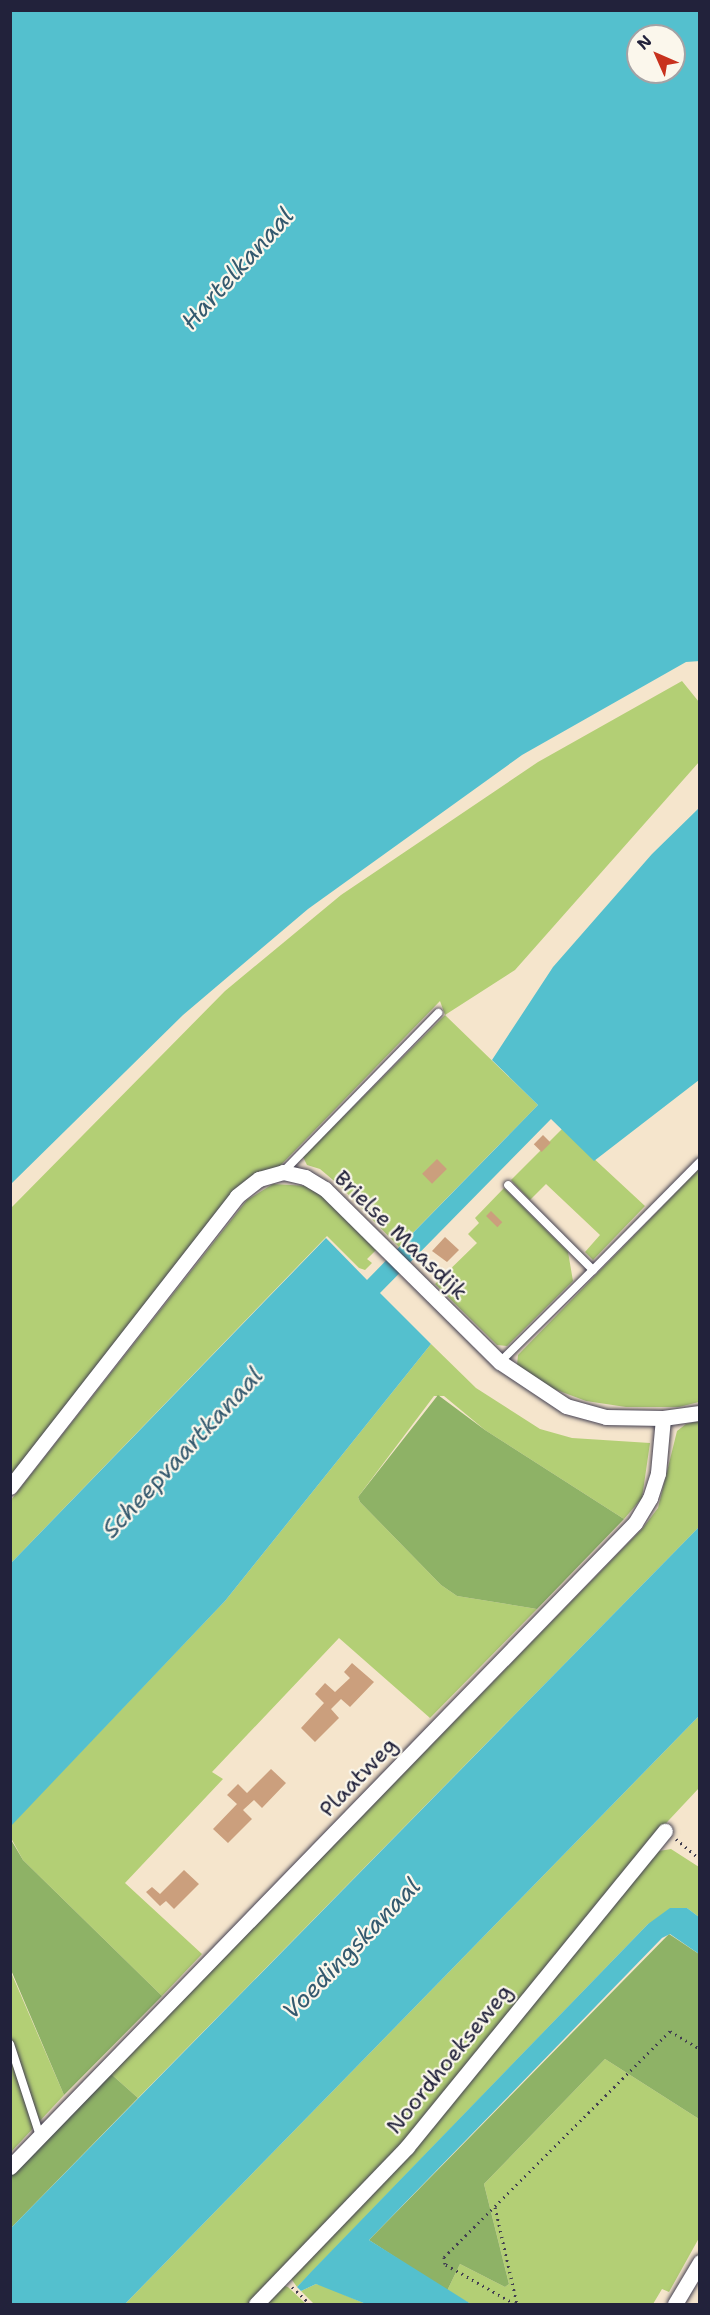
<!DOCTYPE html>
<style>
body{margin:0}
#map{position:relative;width:710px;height:2315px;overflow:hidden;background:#f5e5cc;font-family:"Shantell Sans",sans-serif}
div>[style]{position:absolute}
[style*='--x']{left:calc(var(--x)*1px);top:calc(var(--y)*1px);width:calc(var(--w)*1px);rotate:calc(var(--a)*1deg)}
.green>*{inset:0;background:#b3cf75}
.forest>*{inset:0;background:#8eb266}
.water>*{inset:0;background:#54c0ce}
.building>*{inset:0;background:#cb9f7d;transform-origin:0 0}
.path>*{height:3px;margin-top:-1.5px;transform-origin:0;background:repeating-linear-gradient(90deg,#423f51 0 1.5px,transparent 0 6px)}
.roads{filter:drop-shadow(0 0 2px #423f51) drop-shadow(0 0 2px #423f51)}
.lane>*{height:8px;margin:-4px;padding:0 4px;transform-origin:4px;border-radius:4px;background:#fff}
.street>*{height:15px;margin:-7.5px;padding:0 7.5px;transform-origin:7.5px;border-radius:7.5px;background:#fff}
span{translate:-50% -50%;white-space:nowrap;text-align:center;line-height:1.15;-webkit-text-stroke:4.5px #fbf7ec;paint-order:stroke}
.street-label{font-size:22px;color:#22223b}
.water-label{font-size:24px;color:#34596e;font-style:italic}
.frame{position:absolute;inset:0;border:12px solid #22223b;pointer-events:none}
.north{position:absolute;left:626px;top:24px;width:60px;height:60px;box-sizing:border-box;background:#fbf7ec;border:2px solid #a4a2a5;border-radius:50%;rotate:315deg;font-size:16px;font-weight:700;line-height:24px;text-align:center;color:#22223b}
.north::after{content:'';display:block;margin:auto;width:21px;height:27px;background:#c8321e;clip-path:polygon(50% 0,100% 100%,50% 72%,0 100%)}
</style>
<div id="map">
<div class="green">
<div style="clip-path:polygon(682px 681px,699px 702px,699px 762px,515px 970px,445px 1015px,538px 1105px,399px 1247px,339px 1185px,320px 1169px,307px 1165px,303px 1157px,445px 1015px,440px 1001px,279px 1167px,256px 1174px,11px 1475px,11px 1208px,225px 991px,341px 895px,538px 762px)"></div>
<div style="clip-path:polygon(562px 1129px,645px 1206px,593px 1260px,585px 1252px,600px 1235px,546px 1184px,530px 1200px,511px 1180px)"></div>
<div style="clip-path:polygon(699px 1169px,699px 1402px,679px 1407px,626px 1407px,586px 1401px,546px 1386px,517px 1365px,518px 1355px)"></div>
<div style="clip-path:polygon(273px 1184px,308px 1186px,319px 1193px,378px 1248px,367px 1259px,372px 1263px,365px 1270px,359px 1268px,327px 1236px,11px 1563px,11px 1500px,247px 1200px)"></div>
<div style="clip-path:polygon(504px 1188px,568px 1252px,573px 1281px,507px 1346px,497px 1345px,435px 1284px,477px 1243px,468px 1234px,479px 1223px,475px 1218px)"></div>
<div style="clip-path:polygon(431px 1344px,476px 1388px,540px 1429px,572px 1438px,650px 1443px,642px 1498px,624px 1519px,485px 1430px,444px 1396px,434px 1396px,358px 1497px,360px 1502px,441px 1585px,457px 1596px,537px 1609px,430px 1718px,339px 1638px,212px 1772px,223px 1779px,125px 1883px,202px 1954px,162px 1996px,23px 1860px,11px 1838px,10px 1826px,225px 1601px)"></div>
<div style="clip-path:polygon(699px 1421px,699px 1527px,138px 2098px,111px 2074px,642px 1529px,658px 1508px,677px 1431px,686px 1424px)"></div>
<div style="clip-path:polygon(699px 1716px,699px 1788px,654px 1836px,412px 2134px,325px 2227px,248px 2304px,125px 2304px)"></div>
<div style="clip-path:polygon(671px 1849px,699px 1867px,699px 1917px,687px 1908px,648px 1924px,297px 2287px,290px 2277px,659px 1851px)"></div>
<div style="clip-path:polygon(10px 1970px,64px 2095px,11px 2152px,10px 2152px)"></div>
<div style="clip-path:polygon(605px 2059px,699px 2119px,699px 2238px,669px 2292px,662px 2289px,653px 2304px,471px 2304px,447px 2291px,460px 2264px,505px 2287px,509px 2284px,484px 2184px)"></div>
<div style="clip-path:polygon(316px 2284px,324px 2286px,366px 2304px,314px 2304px,301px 2291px)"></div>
<div style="clip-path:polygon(282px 2285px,288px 2287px,306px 2304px,262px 2304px)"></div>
</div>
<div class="forest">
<div style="clip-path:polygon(438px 1395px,485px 1430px,624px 1519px,537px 1609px,457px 1596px,441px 1585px,360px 1502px,358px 1497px)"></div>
<div style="clip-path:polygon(10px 1838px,23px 1860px,162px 1996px,64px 2095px,11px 1970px)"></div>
<div style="clip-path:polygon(669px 1934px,699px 1954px,699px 2119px,605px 2059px,484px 2184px,509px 2284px,505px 2287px,460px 2264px,447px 2291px,369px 2240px)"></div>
<div style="clip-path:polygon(111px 2074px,138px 2098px,11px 2228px,11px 2176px)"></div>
</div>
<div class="water">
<div style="clip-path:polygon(evenodd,11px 10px,699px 11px,700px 661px,686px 662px,522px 755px,308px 909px,183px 1015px,11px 1184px,11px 10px,638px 36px,674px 36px,674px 72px,638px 72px,638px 36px)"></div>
<div style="clip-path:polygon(699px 808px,699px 1080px,594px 1161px,551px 1119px,380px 1293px,431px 1344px,225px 1601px,11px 1826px,11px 1563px,326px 1238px,367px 1280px,538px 1105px,492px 1060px,553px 967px,652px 854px)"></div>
<div style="clip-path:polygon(699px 1527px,699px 1716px,125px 2304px,11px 2304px,11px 2228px)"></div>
<div style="clip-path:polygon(670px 1908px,687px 1908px,699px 1917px,699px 1954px,670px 1934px,662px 1938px,369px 2240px,471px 2304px,366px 2304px,316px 2284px,301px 2291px,297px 2287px,311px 2272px,648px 1924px)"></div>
</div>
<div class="building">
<div style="left:543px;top:1135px;width:11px;height:13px;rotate:45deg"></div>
<div style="left:437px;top:1159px;width:14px;height:21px;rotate:45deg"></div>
<div style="left:491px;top:1211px;width:16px;height:7px;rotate:45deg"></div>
<div style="clip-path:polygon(445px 1237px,459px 1250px,447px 1262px,432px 1251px)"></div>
<div style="clip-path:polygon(352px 1663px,374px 1682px,350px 1707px,341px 1699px,331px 1709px,339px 1718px,315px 1742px,301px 1728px,324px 1703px,315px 1694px,325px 1683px,335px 1692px,350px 1678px,344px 1672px)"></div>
<div style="clip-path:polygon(271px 1769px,286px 1783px,262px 1808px,254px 1800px,243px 1810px,252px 1819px,228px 1843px,213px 1829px,237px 1804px,227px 1795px,238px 1784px,247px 1793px)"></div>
<div style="clip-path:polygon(184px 1870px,199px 1884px,174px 1909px,166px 1901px,160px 1906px,146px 1892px,152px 1887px,160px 1894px)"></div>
</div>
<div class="path">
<div style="--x:676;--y:1839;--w:31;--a:40"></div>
<div style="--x:495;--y:2207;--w:99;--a:77.2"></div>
<div style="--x:292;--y:2287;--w:25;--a:43"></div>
<div style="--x:515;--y:2304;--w:81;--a:-150.3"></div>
<div style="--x:445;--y:2264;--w:7;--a:-98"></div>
<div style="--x:444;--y:2257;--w:320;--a:-45"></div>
<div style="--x:670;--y:2031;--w:35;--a:31"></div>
</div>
<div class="roads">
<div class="lane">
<div style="--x:284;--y:1171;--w:221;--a:-45.7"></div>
<div style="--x:593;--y:1270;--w:152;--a:-45.3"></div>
<div style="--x:500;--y:1362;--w:131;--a:-44.7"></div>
<div style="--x:593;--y:1270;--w:120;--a:-135"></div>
<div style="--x:10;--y:2044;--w:97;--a:71.9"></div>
</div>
<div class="street">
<div style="--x:10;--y:1487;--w:369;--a:-52"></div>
<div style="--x:237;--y:1196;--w:28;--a:-38"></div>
<div style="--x:259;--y:1179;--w:25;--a:-16"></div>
<div style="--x:283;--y:1172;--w:23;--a:13"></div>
<div style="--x:305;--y:1177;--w:23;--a:31"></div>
<div style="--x:325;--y:1189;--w:246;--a:44.7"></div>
<div style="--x:500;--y:1362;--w:79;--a:33.7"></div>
<div style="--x:566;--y:1406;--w:41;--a:15.4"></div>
<div style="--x:606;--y:1417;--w:57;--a:1"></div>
<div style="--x:663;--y:1418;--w:37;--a:-8"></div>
<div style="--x:10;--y:2167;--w:897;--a:-45.86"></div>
<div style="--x:635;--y:1523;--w:29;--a:-59"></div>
<div style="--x:650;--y:1498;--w:26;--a:-72"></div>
<div style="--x:658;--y:1473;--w:55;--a:-84.8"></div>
<div style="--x:256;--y:2304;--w:218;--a:-46.1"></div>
<div style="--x:407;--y:2147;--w:408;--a:-50.8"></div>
<div style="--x:675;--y:2304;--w:49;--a:-59.2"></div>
</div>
</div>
<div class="street-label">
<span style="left:401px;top:1235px;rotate:44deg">Brielse Maasdijk</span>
<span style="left:358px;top:1777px;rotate:-46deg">Plaatweg</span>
<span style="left:449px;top:2059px;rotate:-51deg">Noordhoekseweg</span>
</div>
<div class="water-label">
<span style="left:238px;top:269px;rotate:-48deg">Hartelkanaal</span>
<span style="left:183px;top:1453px;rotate:-47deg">Scheepvaartkanaal</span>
<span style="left:352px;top:1949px;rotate:-46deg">Voedingskanaal</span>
</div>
<div class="frame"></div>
<div class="north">N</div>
</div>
